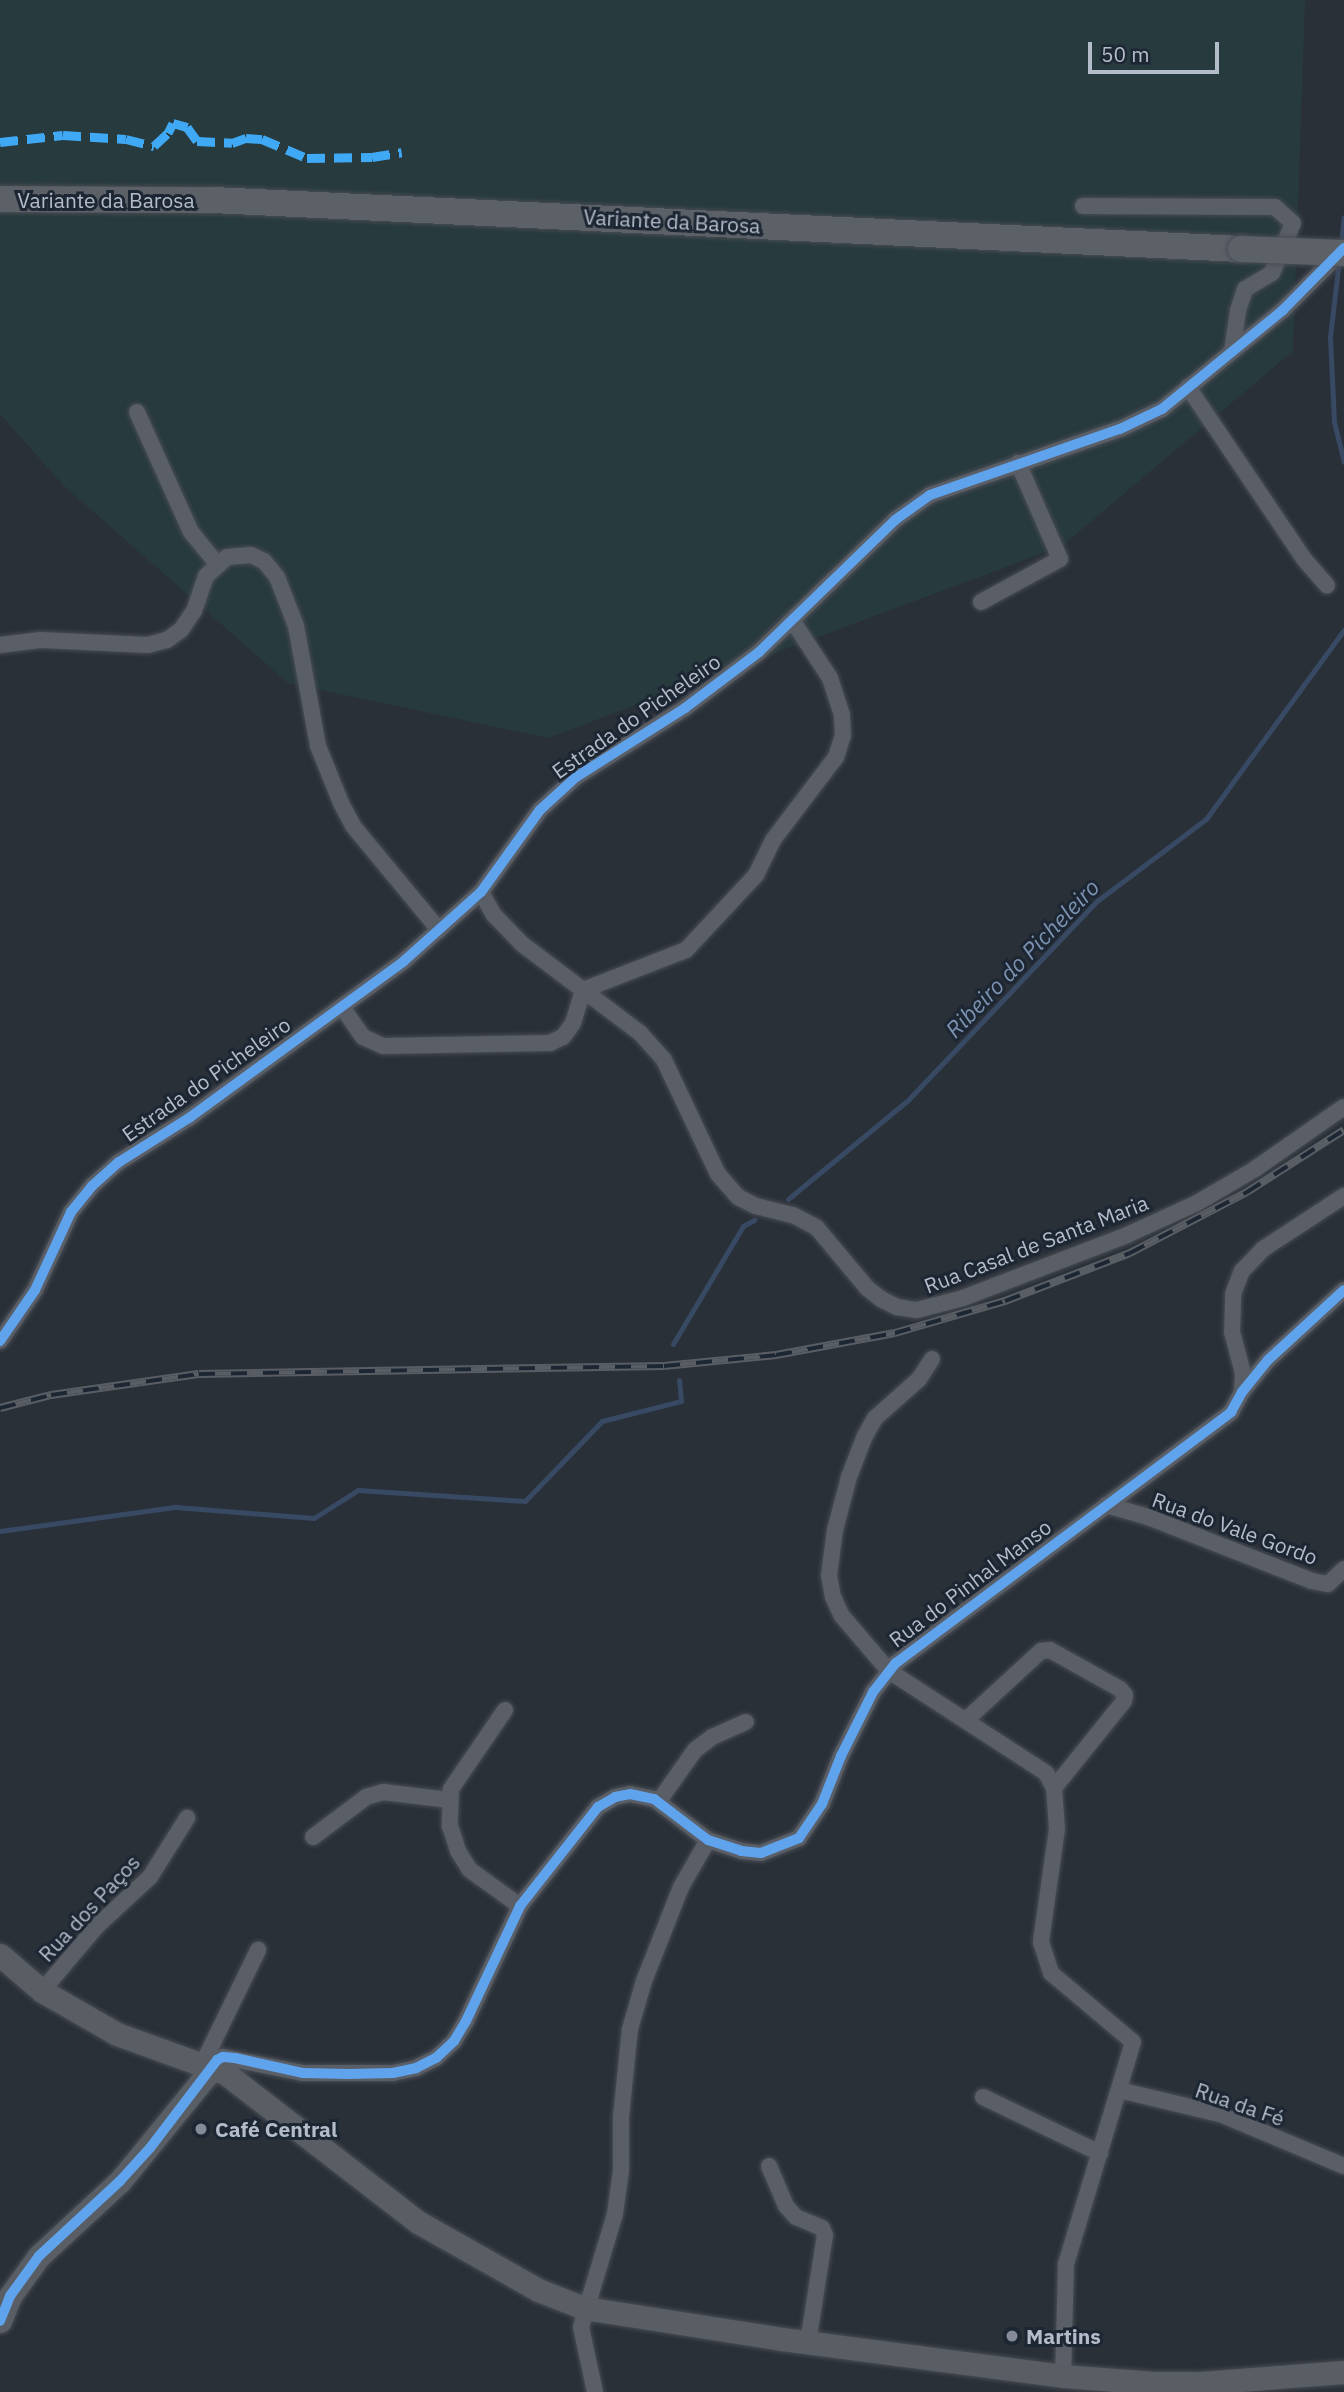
<!DOCTYPE html>
<meta charset="utf-8">
<style>
body{margin:0}
#map{position:relative;width:1344px;height:2392px;overflow:hidden;background:#2a3038;font-family:"IBM Plex Sans",sans-serif}
div>[style]{position:absolute}
[style*='--x']{left:calc(var(--x)*1px);top:calc(var(--y)*1px);width:calc(var(--w)*1px);rotate:calc(var(--a)*1deg)}
.green>*{inset:0;background:#273a3e}
.stream>*{height:5px;margin:-2.5px;padding:0 2.5px;transform-origin:2.5px;border-radius:2.5px;background:#384963}
.roads{filter:drop-shadow(0 0 2px #484c53) drop-shadow(0 0 2px #484c53)}
.street>*{height:16px;margin:-8px;padding:0 8px;transform-origin:8px;border-radius:8px;background:#5a5e66}
.secondary>*{height:23px;margin:-11.5px;padding:0 11.5px;transform-origin:11.5px;border-radius:11.5px;background:#595d64}
.primary>*{height:26px;margin:-13px;padding:0 13px;transform-origin:13px;border-radius:13px;background:#5c6168}
.rail>*{height:8px;margin-top:-4px;transform-origin:0;background:repeating-linear-gradient(90deg,#1d2633 0 16px,#595d64 0 32px);box-sizing:border-box;border-block:2px solid #595d64}
.bridges{filter:drop-shadow(0 0 2px #484c55) drop-shadow(0 0 2px #484c55)}
.primary-bridge>*{height:26px;margin:-13px;padding:0 13px;transform-origin:13px;border-radius:13px;background:#5c6168}
.quiet>*{height:9px;margin-top:-4.5px;transform-origin:0;background:repeating-linear-gradient(90deg,#3fa9f5 0 18px,transparent 0 27px)}
.cycleway>*{height:10px;margin:-5px;padding:0 5px;transform-origin:5px;border-radius:5px;background:#60a3ed}
.dots>*{width:19px;height:19px;translate:-50% -50%;box-sizing:border-box;border:4px solid #1d2633;border-radius:50%}
span{translate:-50% -50%;white-space:nowrap;text-align:center;line-height:1.15;-webkit-text-stroke:6px #1d2633;paint-order:stroke}
.street-label{font-size:21px;color:#b4bcc9}
.poi-label{font-size:21px;color:#b4bcc9;font-weight:700}
.left{translate:0 -50%;text-align:left}
.water-label{font-size:23px;color:#7c92b1;font-style:italic}
.scale{position:absolute;left:1088px;top:42px;width:131px;height:32px;box-sizing:border-box;border:4px solid #b4bcc9;border-top:0;padding-left:9px;font-size:21px;line-height:24px;white-space:nowrap;color:#b4bcc9;-webkit-text-stroke:5px #1d2633;paint-order:stroke}
</style>
<div id="map">
<div class="green">
<div style="clip-path:polygon(0 0,1305px 0,1293px 351px,1062px 546px,548px 738px,288px 683px,63px 485px,0 414px)"></div>
</div>
<div class="stream">
<div style="--x:1341;--y:244;--w:27;--a:-84"></div>
<div style="--x:1339;--y:260;--w:78;--a:96.7"></div>
<div style="--x:1330;--y:337;--w:85;--a:87.3"></div>
<div style="--x:1334;--y:422;--w:41;--a:76"></div>
<div style="--x:788;--y:1199;--w:156;--a:-39.5"></div>
<div style="--x:908;--y:1100;--w:274;--a:-46.5"></div>
<div style="--x:1097;--y:901;--w:136;--a:-37"></div>
<div style="--x:1206;--y:819;--w:234;--a:-53.9"></div>
<div style="--x:673;--y:1344;--w:137;--a:-59.3"></div>
<div style="--x:743;--y:1226;--w:13;--a:-29"></div>
<div style="--x:0;--y:1531;--w:178;--a:-7.8"></div>
<div style="--x:176;--y:1507;--w:138;--a:4.6"></div>
<div style="--x:314;--y:1518;--w:52;--a:-32.5"></div>
<div style="--x:358;--y:1490;--w:167;--a:3.8"></div>
<div style="--x:525;--y:1501;--w:111;--a:-46.1"></div>
<div style="--x:602;--y:1421;--w:81;--a:-14.2"></div>
<div style="--x:681;--y:1401;--w:21;--a:-95"></div>
</div>
<div class="roads">
<div class="street">
<div style="--x:1083;--y:206;--w:192;--a:0.3"></div>
<div style="--x:1275;--y:207;--w:24;--a:42"></div>
<div style="--x:1293;--y:223;--w:54;--a:112.8"></div>
<div style="--x:1272;--y:273;--w:31;--a:149"></div>
<div style="--x:1245;--y:289;--w:23;--a:108"></div>
<div style="--x:1238;--y:311;--w:40;--a:98.5"></div>
<div style="--x:1188;--y:387;--w:207;--a:56"></div>
<div style="--x:1304;--y:559;--w:35;--a:49"></div>
<div style="--x:137;--y:412;--w:132;--a:65.8"></div>
<div style="--x:191;--y:532;--w:43;--a:50.7"></div>
<div style="--x:981;--y:602;--w:90;--a:-28.6"></div>
<div style="--x:1060;--y:559;--w:105;--a:-113.6"></div>
<div style="--x:0;--y:645;--w:41;--a:-7"></div>
<div style="--x:41;--y:640;--w:107;--a:2.7"></div>
<div style="--x:148;--y:645;--w:20;--a:-15"></div>
<div style="--x:167;--y:640;--w:17;--a:-36"></div>
<div style="--x:181;--y:630;--w:23;--a:-56"></div>
<div style="--x:194;--y:611;--w:37;--a:-71"></div>
<div style="--x:206;--y:576;--w:28;--a:-42"></div>
<div style="--x:227;--y:557;--w:24;--a:-5"></div>
<div style="--x:251;--y:555;--w:14;--a:25"></div>
<div style="--x:264;--y:561;--w:21;--a:51"></div>
<div style="--x:277;--y:577;--w:53;--a:68.8"></div>
<div style="--x:296;--y:626;--w:122;--a:79.6"></div>
<div style="--x:318;--y:746;--w:61;--a:68"></div>
<div style="--x:341;--y:803;--w:26;--a:62"></div>
<div style="--x:353;--y:826;--w:135;--a:50.4"></div>
<div style="--x:481;--y:892;--w:26;--a:61"></div>
<div style="--x:494;--y:915;--w:40;--a:46"></div>
<div style="--x:522;--y:944;--w:148;--a:37"></div>
<div style="--x:640;--y:1033;--w:36;--a:48"></div>
<div style="--x:664;--y:1060;--w:126;--a:64.7"></div>
<div style="--x:718;--y:1174;--w:30;--a:49"></div>
<div style="--x:738;--y:1197;--w:20;--a:27"></div>
<div style="--x:756;--y:1206;--w:38;--a:14"></div>
<div style="--x:793;--y:1215;--w:27;--a:28"></div>
<div style="--x:817;--y:1228;--w:78;--a:50.2"></div>
<div style="--x:867;--y:1288;--w:18;--a:38"></div>
<div style="--x:881;--y:1299;--w:18;--a:27"></div>
<div style="--x:897;--y:1307;--w:20;--a:9"></div>
<div style="--x:917;--y:1310;--w:48;--a:-14.6"></div>
<div style="--x:963;--y:1298;--w:176;--a:-21"></div>
<div style="--x:1127;--y:1235;--w:77;--a:-24.6"></div>
<div style="--x:1197;--y:1203;--w:67;--a:-30.4"></div>
<div style="--x:1255;--y:1169;--w:108;--a:-34.9"></div>
<div style="--x:342;--y:1007;--w:37;--a:55"></div>
<div style="--x:363;--y:1037;--w:22;--a:24"></div>
<div style="--x:383;--y:1046;--w:167;--a:-1"></div>
<div style="--x:550;--y:1043;--w:14;--a:-25"></div>
<div style="--x:563;--y:1037;--w:17;--a:-54"></div>
<div style="--x:573;--y:1023;--w:34;--a:-73"></div>
<div style="--x:583;--y:990;--w:110;--a:-21.2"></div>
<div style="--x:686;--y:950;--w:103;--a:-47"></div>
<div style="--x:756;--y:875;--w:39;--a:-64"></div>
<div style="--x:773;--y:840;--w:104;--a:-52.8"></div>
<div style="--x:836;--y:757;--w:22;--a:-72"></div>
<div style="--x:843;--y:736;--w:21;--a:-93"></div>
<div style="--x:842;--y:715;--w:39;--a:-108"></div>
<div style="--x:830;--y:678;--w:69;--a:-123.2"></div>
<div style="--x:0;--y:1341;--w:62;--a:-55.5"></div>
<div style="--x:35;--y:1290;--w:86;--a:-65.2"></div>
<div style="--x:71;--y:1212;--w:33;--a:-51"></div>
<div style="--x:92;--y:1186;--w:36;--a:-42"></div>
<div style="--x:119;--y:1162;--w:83;--a:-32.2"></div>
<div style="--x:189;--y:1118;--w:266;--a:-36.1"></div>
<div style="--x:404;--y:961;--w:103;--a:-41.9"></div>
<div style="--x:481;--y:892;--w:101;--a:-54.3"></div>
<div style="--x:540;--y:810;--w:49;--a:-42.5"></div>
<div style="--x:576;--y:777;--w:129;--a:-32.3"></div>
<div style="--x:685;--y:708;--w:93;--a:-37.1"></div>
<div style="--x:759;--y:652;--w:190;--a:-44.1"></div>
<div style="--x:895;--y:520;--w:43;--a:-35.5"></div>
<div style="--x:930;--y:495;--w:201;--a:-19.2"></div>
<div style="--x:1120;--y:429;--w:47;--a:-25.5"></div>
<div style="--x:1162;--y:409;--w:156;--a:-39.3"></div>
<div style="--x:1283;--y:310;--w:83;--a:-45"></div>
<div style="--x:932;--y:1359;--w:24;--a:123"></div>
<div style="--x:919;--y:1379;--w:59;--a:138.4"></div>
<div style="--x:875;--y:1418;--w:23;--a:119"></div>
<div style="--x:864;--y:1438;--w:42;--a:111"></div>
<div style="--x:849;--y:1477;--w:55;--a:104.8"></div>
<div style="--x:835;--y:1530;--w:45;--a:97.6"></div>
<div style="--x:829;--y:1575;--w:22;--a:80"></div>
<div style="--x:833;--y:1597;--w:21;--a:65"></div>
<div style="--x:842;--y:1616;--w:72;--a:49.5"></div>
<div style="--x:889;--y:1671;--w:187;--a:33"></div>
<div style="--x:1046;--y:1773;--w:17;--a:62"></div>
<div style="--x:1054;--y:1788;--w:41;--a:85.8"></div>
<div style="--x:1057;--y:1829;--w:114;--a:98.1"></div>
<div style="--x:1041;--y:1942;--w:33;--a:72"></div>
<div style="--x:1051;--y:1973;--w:107;--a:40.1"></div>
<div style="--x:1133;--y:2042;--w:232;--a:106.8"></div>
<div style="--x:1066;--y:2264;--w:112;--a:91.5"></div>
<div style="--x:1242;--y:1392;--w:19;--a:-87"></div>
<div style="--x:1243;--y:1373;--w:42;--a:-105"></div>
<div style="--x:1232;--y:1332;--w:38;--a:-88"></div>
<div style="--x:1233;--y:1294;--w:25;--a:-69"></div>
<div style="--x:1242;--y:1271;--w:30;--a:-46"></div>
<div style="--x:1263;--y:1249;--w:97;--a:-33.2"></div>
<div style="--x:1106;--y:1505;--w:44;--a:15.9"></div>
<div style="--x:1148;--y:1517;--w:176;--a:21.3"></div>
<div style="--x:1312;--y:1581;--w:16;--a:11"></div>
<div style="--x:1328;--y:1584;--w:22;--a:-43"></div>
<div style="--x:505;--y:1710;--w:96;--a:124.4"></div>
<div style="--x:451;--y:1789;--w:37;--a:92"></div>
<div style="--x:450;--y:1826;--w:26;--a:72"></div>
<div style="--x:458;--y:1851;--w:22;--a:58"></div>
<div style="--x:470;--y:1870;--w:62;--a:35.8"></div>
<div style="--x:966;--y:1720;--w:102;--a:-42.6"></div>
<div style="--x:1041;--y:1651;--w:9;--a:-6"></div>
<div style="--x:1050;--y:1650;--w:80;--a:29.1"></div>
<div style="--x:1120;--y:1689;--w:8;--a:50"></div>
<div style="--x:1125;--y:1695;--w:6;--a:99"></div>
<div style="--x:1124;--y:1701;--w:112;--a:128.8"></div>
<div style="--x:659;--y:1801;--w:62;--a:-54.8"></div>
<div style="--x:695;--y:1750;--w:21;--a:-37"></div>
<div style="--x:712;--y:1737;--w:37;--a:-24"></div>
<div style="--x:313;--y:1837;--w:66;--a:-37"></div>
<div style="--x:366;--y:1797;--w:18;--a:-16"></div>
<div style="--x:383;--y:1792;--w:67;--a:6.8"></div>
<div style="--x:42;--y:1991;--w:84;--a:-49.8"></div>
<div style="--x:96;--y:1927;--w:74;--a:-42.8"></div>
<div style="--x:150;--y:1877;--w:70;--a:-57.9"></div>
<div style="--x:203;--y:2063;--w:126;--a:-64"></div>
<div style="--x:213;--y:2067;--w:14;--a:-45"></div>
<div style="--x:223;--y:2057;--w:82;--a:11.3"></div>
<div style="--x:303;--y:2073;--w:90;--a:0"></div>
<div style="--x:393;--y:2073;--w:24;--a:-12"></div>
<div style="--x:416;--y:2068;--w:22;--a:-27"></div>
<div style="--x:436;--y:2058;--w:25;--a:-43"></div>
<div style="--x:454;--y:2041;--w:23;--a:-59"></div>
<div style="--x:466;--y:2021;--w:127;--a:-64.8"></div>
<div style="--x:520;--y:1906;--w:126;--a:-51.8"></div>
<div style="--x:598;--y:1807;--w:20;--a:-30"></div>
<div style="--x:615;--y:1797;--w:15;--a:-11"></div>
<div style="--x:630;--y:1794;--w:25;--a:12"></div>
<div style="--x:654;--y:1799;--w:68;--a:37.2"></div>
<div style="--x:708;--y:1840;--w:35;--a:18"></div>
<div style="--x:741;--y:1851;--w:20;--a:6"></div>
<div style="--x:761;--y:1853;--w:41;--a:-21.5"></div>
<div style="--x:799;--y:1838;--w:41;--a:-55.9"></div>
<div style="--x:822;--y:1804;--w:52;--a:-68.4"></div>
<div style="--x:841;--y:1756;--w:72;--a:-63.4"></div>
<div style="--x:873;--y:1692;--w:37;--a:-52"></div>
<div style="--x:896;--y:1663;--w:419;--a:-36.8"></div>
<div style="--x:1231;--y:1412;--w:23;--a:-61"></div>
<div style="--x:1242;--y:1392;--w:41;--a:-50.9"></div>
<div style="--x:1268;--y:1360;--w:103;--a:-42.6"></div>
<div style="--x:1119;--y:2090;--w:104;--a:13.4"></div>
<div style="--x:1220;--y:2114;--w:134;--a:22.8"></div>
<div style="--x:983;--y:2097;--w:130;--a:25.6"></div>
<div style="--x:769;--y:2166;--w:43;--a:67"></div>
<div style="--x:786;--y:2206;--w:15;--a:48"></div>
<div style="--x:796;--y:2217;--w:28;--a:23"></div>
<div style="--x:822;--y:2228;--w:8;--a:67"></div>
<div style="--x:825;--y:2235;--w:108;--a:99"></div>
<div style="--x:595;--y:2392;--w:66;--a:-102.2"></div>
<div style="--x:581;--y:2327;--w:118;--a:-73.3"></div>
<div style="--x:615;--y:2214;--w:43;--a:-82.1"></div>
<div style="--x:621;--y:2171;--w:54;--a:-90"></div>
<div style="--x:621;--y:2117;--w:88;--a:-84.2"></div>
<div style="--x:630;--y:2029;--w:50;--a:-73.7"></div>
<div style="--x:644;--y:1981;--w:101;--a:-68.5"></div>
<div style="--x:681;--y:1887;--w:54;--a:-60.1"></div>
</div>
<div class="secondary">
<div style="--x:0;--y:1955;--w:55;--a:40.6"></div>
<div style="--x:42;--y:1991;--w:86;--a:29.8"></div>
<div style="--x:117;--y:2034;--w:115;--a:19.9"></div>
<div style="--x:225;--y:2073;--w:244;--a:37.7"></div>
<div style="--x:418;--y:2222;--w:138;--a:29.5"></div>
<div style="--x:538;--y:2290;--w:49;--a:21.4"></div>
<div style="--x:584;--y:2308;--w:200;--a:8.9"></div>
<div style="--x:782;--y:2339;--w:283;--a:7.5"></div>
<div style="--x:1063;--y:2376;--w:92;--a:4.4"></div>
<div style="--x:1155;--y:2383;--w:46;--a:0"></div>
<div style="--x:1201;--y:2383;--w:143;--a:-4.4"></div>
<div style="--x:0;--y:2321;--w:27;--a:-68"></div>
<div style="--x:10;--y:2296;--w:49;--a:-54.1"></div>
<div style="--x:39;--y:2256;--w:110;--a:-42.8"></div>
<div style="--x:120;--y:2181;--w:147;--a:-50.8"></div>
</div>
<div class="primary">
<div style="--x:0;--y:199;--w:213;--a:0.3"></div>
<div style="--x:213;--y:200;--w:1029;--a:2.73"></div>
</div>
</div>
<div class="rail">
<div style="--x:0;--y:1408;--w:53;--a:-14.3"></div>
<div style="--x:51;--y:1395;--w:149;--a:-8.1"></div>
<div style="--x:199;--y:1374;--w:465;--a:-1"></div>
<div style="--x:664;--y:1366;--w:113;--a:-5.6"></div>
<div style="--x:776;--y:1355;--w:121;--a:-10.5"></div>
<div style="--x:895;--y:1333;--w:115;--a:-16.2"></div>
<div style="--x:1005;--y:1301;--w:134;--a:-21"></div>
<div style="--x:1130;--y:1253;--w:132;--a:-27.5"></div>
<div style="--x:1247;--y:1192;--w:115;--a:-32.6"></div>
</div>
<div class="bridges">
<div class="primary-bridge">
<div style="--x:1241;--y:249;--w:103;--a:2.2"></div>
</div>
</div>
<div class="quiet">
<div style="--x:0;--y:142;--w:63;--a:-6.3"></div>
<div style="--x:63;--y:135;--w:63;--a:3.6"></div>
<div style="--x:126;--y:139;--w:29;--a:14"></div>
<div style="--x:154;--y:146;--w:19;--a:-43"></div>
<div style="--x:168;--y:133;--w:11;--a:-63"></div>
<div style="--x:173;--y:123;--w:15;--a:16"></div>
<div style="--x:187;--y:127;--w:17;--a:54"></div>
<div style="--x:197;--y:141;--w:35;--a:3"></div>
<div style="--x:232;--y:143;--w:15;--a:-20"></div>
<div style="--x:246;--y:138;--w:16;--a:4"></div>
<div style="--x:262;--y:139;--w:49;--a:22.9"></div>
<div style="--x:307;--y:158;--w:65;--a:-0.9"></div>
<div style="--x:372;--y:157;--w:30;--a:-9"></div>
</div>
<div class="cycleway">
<div style="--x:0;--y:1341;--w:62;--a:-55.5"></div>
<div style="--x:35;--y:1290;--w:86;--a:-65.2"></div>
<div style="--x:71;--y:1212;--w:33;--a:-51"></div>
<div style="--x:92;--y:1186;--w:36;--a:-42"></div>
<div style="--x:119;--y:1162;--w:83;--a:-32.2"></div>
<div style="--x:189;--y:1118;--w:266;--a:-36.1"></div>
<div style="--x:404;--y:961;--w:103;--a:-41.9"></div>
<div style="--x:481;--y:892;--w:101;--a:-54.3"></div>
<div style="--x:540;--y:810;--w:49;--a:-42.5"></div>
<div style="--x:576;--y:777;--w:129;--a:-32.3"></div>
<div style="--x:685;--y:708;--w:93;--a:-37.1"></div>
<div style="--x:759;--y:652;--w:190;--a:-44.1"></div>
<div style="--x:895;--y:520;--w:43;--a:-35.5"></div>
<div style="--x:930;--y:495;--w:201;--a:-19.2"></div>
<div style="--x:1120;--y:429;--w:47;--a:-25.5"></div>
<div style="--x:1162;--y:409;--w:156;--a:-39.3"></div>
<div style="--x:1283;--y:310;--w:87;--a:-45.5"></div>
<div style="--x:0;--y:2321;--w:27;--a:-68"></div>
<div style="--x:10;--y:2296;--w:49;--a:-54.1"></div>
<div style="--x:39;--y:2256;--w:110;--a:-42.8"></div>
<div style="--x:120;--y:2181;--w:45;--a:-47.7"></div>
<div style="--x:150;--y:2148;--w:111;--a:-52.7"></div>
<div style="--x:217;--y:2060;--w:7;--a:-27"></div>
<div style="--x:223;--y:2057;--w:12;--a:5"></div>
<div style="--x:235;--y:2058;--w:70;--a:12.4"></div>
<div style="--x:303;--y:2073;--w:46;--a:1.2"></div>
<div style="--x:349;--y:2074;--w:44;--a:-1.3"></div>
<div style="--x:393;--y:2073;--w:24;--a:-12"></div>
<div style="--x:416;--y:2068;--w:22;--a:-27"></div>
<div style="--x:436;--y:2058;--w:25;--a:-43"></div>
<div style="--x:454;--y:2041;--w:23;--a:-59"></div>
<div style="--x:466;--y:2021;--w:127;--a:-64.8"></div>
<div style="--x:520;--y:1906;--w:126;--a:-51.8"></div>
<div style="--x:598;--y:1807;--w:20;--a:-30"></div>
<div style="--x:615;--y:1797;--w:15;--a:-11"></div>
<div style="--x:630;--y:1794;--w:25;--a:12"></div>
<div style="--x:654;--y:1799;--w:68;--a:37.2"></div>
<div style="--x:708;--y:1840;--w:35;--a:18"></div>
<div style="--x:741;--y:1851;--w:20;--a:6"></div>
<div style="--x:761;--y:1853;--w:41;--a:-21.5"></div>
<div style="--x:799;--y:1838;--w:41;--a:-55.9"></div>
<div style="--x:822;--y:1804;--w:52;--a:-68.4"></div>
<div style="--x:841;--y:1756;--w:72;--a:-63.4"></div>
<div style="--x:873;--y:1692;--w:37;--a:-52"></div>
<div style="--x:896;--y:1663;--w:419;--a:-36.8"></div>
<div style="--x:1231;--y:1412;--w:23;--a:-61"></div>
<div style="--x:1242;--y:1392;--w:41;--a:-50.9"></div>
<div style="--x:1268;--y:1360;--w:103;--a:-42.6"></div>
</div>
<div class="dots">
<div style="left:201px;top:2129px;background:#848b96"></div>
<div style="left:1012px;top:2336px;background:#848b96"></div>
</div>
<div class="street-label">
<span style="left:106px;top:200px">Variante da Barosa</span>
<span style="left:672px;top:221px;rotate:3deg">Variante da Barosa</span>
<span style="left:636px;top:716px;rotate:-35deg">Estrada do Picheleiro</span>
<span style="left:206px;top:1079px;rotate:-35deg">Estrada do Picheleiro</span>
<span style="left:1036px;top:1244px;rotate:-21deg">Rua Casal de Santa Maria</span>
<span style="left:1235px;top:1528px;rotate:20deg">Rua do Vale Gordo</span>
<span style="left:970px;top:1583px;rotate:-37deg">Rua do Pinhal Manso</span>
<span style="left:89px;top:1908px;rotate:-47deg">Rua dos Paços</span>
<span style="left:1240px;top:2104px;rotate:19deg">Rua da Fé</span>
</div>
<div class="poi-label">
<span class="left" style="left:215px;top:2129px">Café Central</span>
<span class="left" style="left:1026px;top:2336px">Martins</span>
</div>
<div class="water-label">
<span style="left:1022px;top:958px;rotate:-46deg">Ribeiro do Picheleiro</span>
</div>
<div class="scale">50 m</div>
</div>
